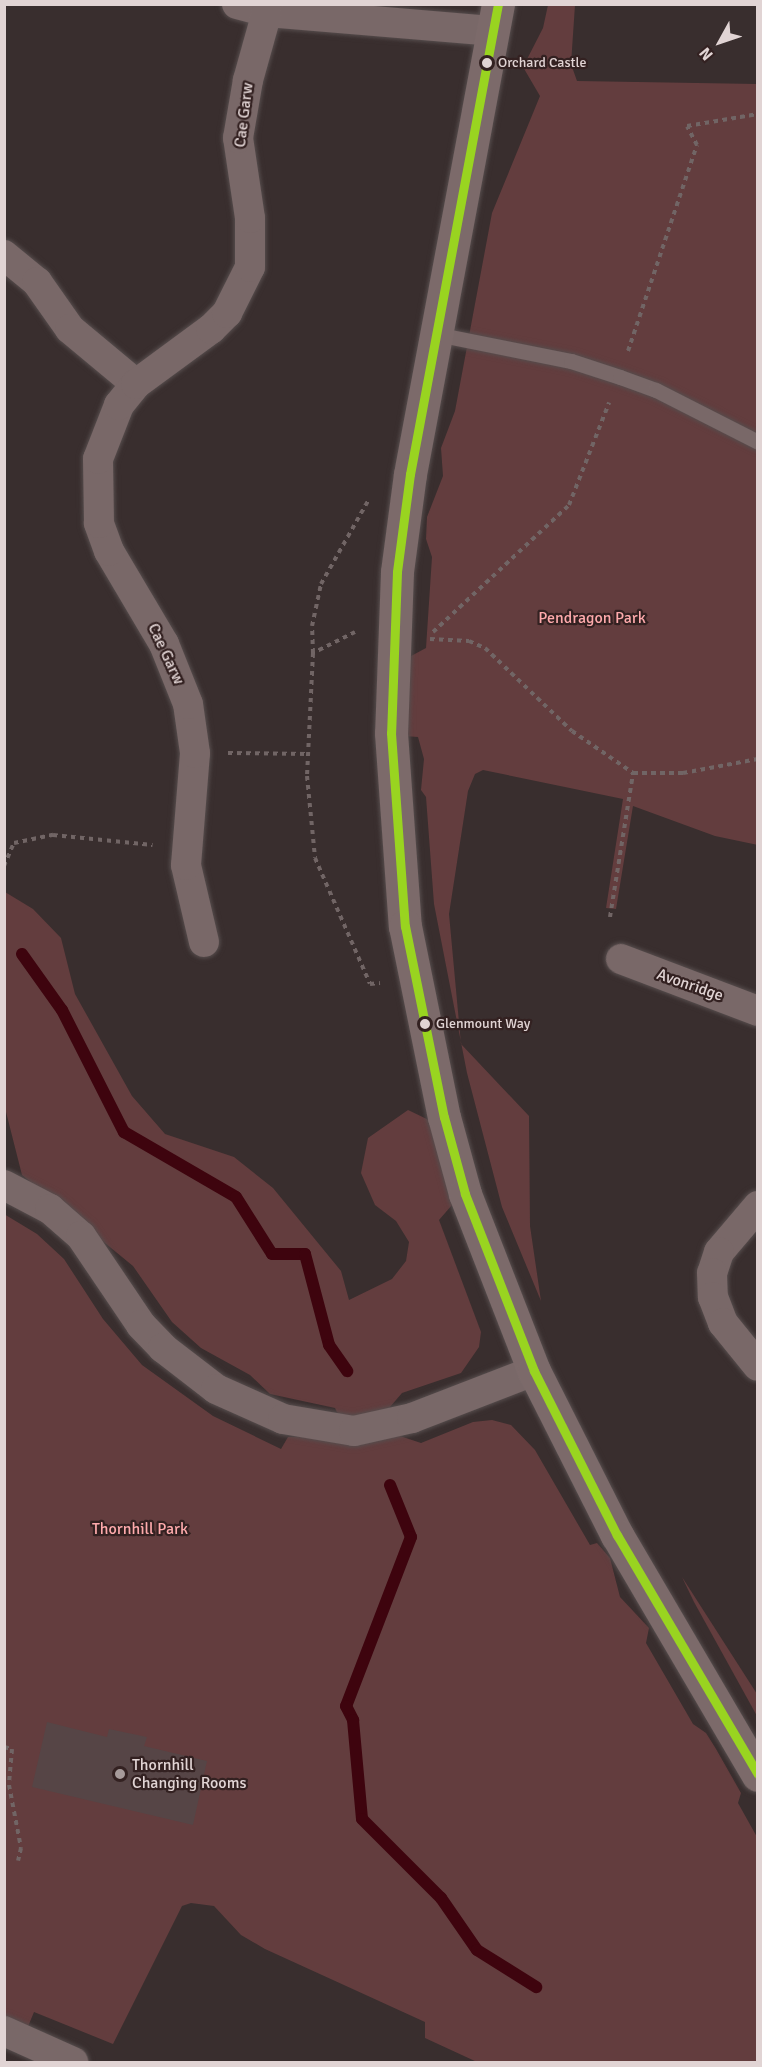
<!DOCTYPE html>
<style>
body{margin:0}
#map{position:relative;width:762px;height:2067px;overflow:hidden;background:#392e2e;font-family:Signika,sans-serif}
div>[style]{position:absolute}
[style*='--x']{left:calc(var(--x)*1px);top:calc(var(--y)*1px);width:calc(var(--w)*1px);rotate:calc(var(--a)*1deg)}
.green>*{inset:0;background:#633d3e}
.stream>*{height:12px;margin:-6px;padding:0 6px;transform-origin:6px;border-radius:6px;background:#3e040e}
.building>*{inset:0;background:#564546}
.path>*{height:4px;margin-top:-2px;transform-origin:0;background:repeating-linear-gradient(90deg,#716565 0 4.5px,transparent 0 9px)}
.roads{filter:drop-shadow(0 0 2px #564d4d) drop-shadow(0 0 2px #564d4d)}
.lane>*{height:15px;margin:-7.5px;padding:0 7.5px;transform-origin:7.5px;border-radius:7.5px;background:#796868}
.street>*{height:30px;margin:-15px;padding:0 15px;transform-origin:15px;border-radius:15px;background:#796868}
.secondary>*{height:33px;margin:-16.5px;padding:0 16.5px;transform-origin:16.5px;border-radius:16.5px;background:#7c6a6a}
.bus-1>*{height:9px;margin:-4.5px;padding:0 4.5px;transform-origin:4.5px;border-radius:4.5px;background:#99d420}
.dots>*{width:16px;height:16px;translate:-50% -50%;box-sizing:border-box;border:3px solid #332121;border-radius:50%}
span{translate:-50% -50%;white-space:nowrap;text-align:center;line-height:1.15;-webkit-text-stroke:4.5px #332121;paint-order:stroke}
.bus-label{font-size:14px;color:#e1d4d4}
.left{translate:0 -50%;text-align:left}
.street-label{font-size:16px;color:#e1d4d4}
.park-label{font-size:16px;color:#feaaac}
.poi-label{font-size:16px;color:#e1d4d4}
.frame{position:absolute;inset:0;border:6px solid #e1d4d4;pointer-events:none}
.north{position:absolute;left:690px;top:12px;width:60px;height:60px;-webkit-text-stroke:4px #332121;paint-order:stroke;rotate:230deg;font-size:16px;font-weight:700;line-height:24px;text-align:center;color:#e1d4d4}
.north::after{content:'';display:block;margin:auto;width:21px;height:27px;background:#e1d4d4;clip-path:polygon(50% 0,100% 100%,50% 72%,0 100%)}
</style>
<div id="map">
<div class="green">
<div style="clip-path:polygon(548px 5px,575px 5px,571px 64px,577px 81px,757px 84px,758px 845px,715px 836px,633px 806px,616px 909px,606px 908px,623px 799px,483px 770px,475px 774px,468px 791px,449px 914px,461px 1044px,529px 1116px,530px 1226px,541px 1301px,502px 1207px,467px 1073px,434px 904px,426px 797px,421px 790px,424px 759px,418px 737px,404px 736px,402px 667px,411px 656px,426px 648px,432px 557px,426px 539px,427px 517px,443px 476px,441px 448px,455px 411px,492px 213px,540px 96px,523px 67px,543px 28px)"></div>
<div style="clip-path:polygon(5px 892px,33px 909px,61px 938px,75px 994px,132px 1096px,165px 1134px,234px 1157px,273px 1188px,341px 1271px,349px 1300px,392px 1279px,406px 1261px,409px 1242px,396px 1221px,375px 1205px,361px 1173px,368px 1138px,408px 1110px,431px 1121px,452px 1205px,439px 1220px,481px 1332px,479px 1347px,461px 1373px,402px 1393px,384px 1414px,397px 1435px,421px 1443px,473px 1422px,492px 1420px,511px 1425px,535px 1450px,590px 1545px,597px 1543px,610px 1558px,620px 1597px,649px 1628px,646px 1643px,693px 1724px,706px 1733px,716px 1749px,741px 1793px,738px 1803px,757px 1837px,757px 2062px,477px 2062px,425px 2038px,425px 2022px,265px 1949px,241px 1935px,214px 1906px,191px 1903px,182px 1906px,113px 2044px,34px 2012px,27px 2029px,5px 2020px,4px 1214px,37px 1234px,64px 1259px,103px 1319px,142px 1365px,213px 1416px,281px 1449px,288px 1437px,347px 1434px,335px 1408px,270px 1394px,250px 1375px,201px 1348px,172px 1322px,133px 1266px,22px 1175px,5px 1108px)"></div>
<div style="clip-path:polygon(682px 1577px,757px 1694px,757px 1716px,694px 1602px)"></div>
</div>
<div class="stream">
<div style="--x:22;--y:954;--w:69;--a:54.5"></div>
<div style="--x:62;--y:1010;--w:137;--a:63.1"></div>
<div style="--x:124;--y:1132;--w:129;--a:30.1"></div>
<div style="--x:236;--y:1197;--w:67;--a:57.7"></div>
<div style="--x:272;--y:1254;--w:33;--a:0"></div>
<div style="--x:305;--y:1254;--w:94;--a:75.2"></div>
<div style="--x:329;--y:1345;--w:32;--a:55"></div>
<div style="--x:390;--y:1485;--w:56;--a:68"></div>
<div style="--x:411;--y:1537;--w:181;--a:111"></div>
<div style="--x:346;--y:1706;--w:16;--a:63"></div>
<div style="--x:353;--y:1720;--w:99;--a:84.8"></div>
<div style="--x:362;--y:1819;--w:112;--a:45"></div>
<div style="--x:441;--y:1898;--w:63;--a:55.3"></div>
<div style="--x:477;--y:1950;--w:70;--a:32.1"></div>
</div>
<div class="building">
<div style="clip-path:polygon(47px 1722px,107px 1737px,109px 1729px,147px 1737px,144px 1746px,207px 1761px,193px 1825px,32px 1787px)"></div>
</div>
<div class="path">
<div style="--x:628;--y:351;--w:217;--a:-71.5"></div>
<div style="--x:697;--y:145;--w:21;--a:-118"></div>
<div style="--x:687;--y:126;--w:72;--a:-9.6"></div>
<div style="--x:355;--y:632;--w:47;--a:153.4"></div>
<div style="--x:313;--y:653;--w:123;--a:92.8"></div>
<div style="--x:307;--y:776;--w:82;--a:84.4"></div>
<div style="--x:315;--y:858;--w:137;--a:66.4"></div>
<div style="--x:370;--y:984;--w:10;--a:-6"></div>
<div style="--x:433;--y:632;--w:186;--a:-43"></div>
<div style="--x:569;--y:505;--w:110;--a:-68.6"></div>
<div style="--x:430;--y:639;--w:39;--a:3"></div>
<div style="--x:469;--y:641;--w:17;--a:24"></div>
<div style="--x:485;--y:648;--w:120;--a:43.7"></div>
<div style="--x:572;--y:731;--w:74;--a:34.5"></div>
<div style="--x:633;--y:773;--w:50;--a:0"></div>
<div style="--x:683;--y:773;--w:76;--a:-10.6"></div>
<div style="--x:313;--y:653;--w:27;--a:-92"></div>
<div style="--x:312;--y:626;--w:43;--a:-77.9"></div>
<div style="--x:321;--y:584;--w:98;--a:-60.5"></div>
<div style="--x:228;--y:753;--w:80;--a:0.7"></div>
<div style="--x:4;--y:866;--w:25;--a:-67"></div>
<div style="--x:14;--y:843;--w:40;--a:-12"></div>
<div style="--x:53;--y:835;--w:100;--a:5.7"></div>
<div style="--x:610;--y:917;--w:146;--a:-80.9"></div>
<div style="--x:4;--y:1747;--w:8;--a:14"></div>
<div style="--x:12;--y:1749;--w:36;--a:95"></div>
<div style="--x:9;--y:1785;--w:64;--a:79.2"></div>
<div style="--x:21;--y:1848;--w:13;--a:103"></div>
</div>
<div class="roads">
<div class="lane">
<div style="--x:436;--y:334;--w:138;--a:11.3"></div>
<div style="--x:571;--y:361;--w:52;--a:18.1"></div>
<div style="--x:620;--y:377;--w:38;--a:20"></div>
<div style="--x:656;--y:390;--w:114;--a:27"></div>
</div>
<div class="street">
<div style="--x:237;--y:4;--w:31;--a:15"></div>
<div style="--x:267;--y:12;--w:228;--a:4.8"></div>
<div style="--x:4;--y:255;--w:43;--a:39.3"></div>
<div style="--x:37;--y:282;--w:57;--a:54.9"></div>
<div style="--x:70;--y:329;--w:86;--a:39.8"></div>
<div style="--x:204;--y:942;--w:79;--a:-103.2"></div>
<div style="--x:186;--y:865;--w:112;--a:-85.4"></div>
<div style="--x:195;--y:753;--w:49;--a:-98.1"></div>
<div style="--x:188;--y:704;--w:65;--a:-111.8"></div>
<div style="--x:164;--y:644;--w:108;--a:-120.6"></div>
<div style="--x:109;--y:551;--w:30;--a:-110"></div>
<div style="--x:99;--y:523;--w:64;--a:-90.9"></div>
<div style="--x:98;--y:459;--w:58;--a:-68.7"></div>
<div style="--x:119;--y:405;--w:27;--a:-51"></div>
<div style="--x:136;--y:384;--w:93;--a:-36.3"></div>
<div style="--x:211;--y:329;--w:23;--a:-45"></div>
<div style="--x:227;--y:313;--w:51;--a:-63.4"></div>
<div style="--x:250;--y:267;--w:49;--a:-90"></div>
<div style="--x:250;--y:218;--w:81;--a:-98.5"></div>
<div style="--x:238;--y:138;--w:59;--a:-80.2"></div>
<div style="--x:248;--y:80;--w:71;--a:-74.4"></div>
<div style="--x:621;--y:959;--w:147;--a:20.8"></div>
<div style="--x:4;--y:1185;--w:52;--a:27.6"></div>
<div style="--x:50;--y:1209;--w:41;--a:41.1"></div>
<div style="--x:81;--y:1236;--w:107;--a:56"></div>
<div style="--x:141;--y:1325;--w:32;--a:46"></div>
<div style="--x:163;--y:1348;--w:67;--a:37.7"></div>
<div style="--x:216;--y:1389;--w:73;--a:24.1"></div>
<div style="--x:283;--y:1419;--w:72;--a:9.6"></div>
<div style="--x:354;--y:1431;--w:59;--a:-12.6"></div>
<div style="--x:412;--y:1418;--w:131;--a:-21.1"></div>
<div style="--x:758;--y:1206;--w:60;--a:130.3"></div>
<div style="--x:719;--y:1252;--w:22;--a:108"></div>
<div style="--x:712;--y:1273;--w:24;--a:88"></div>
<div style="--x:713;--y:1297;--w:28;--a:69"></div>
<div style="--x:723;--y:1323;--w:55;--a:50.9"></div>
<div style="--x:4;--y:2031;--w:76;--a:24.2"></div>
</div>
<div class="secondary">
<div style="--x:498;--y:4;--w:478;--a:100.6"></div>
<div style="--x:410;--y:474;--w:99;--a:97.6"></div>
<div style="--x:397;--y:572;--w:161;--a:92.1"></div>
<div style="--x:391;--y:733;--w:194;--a:85.9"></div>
<div style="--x:405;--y:926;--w:195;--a:78.5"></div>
<div style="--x:444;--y:1117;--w:80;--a:74.7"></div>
<div style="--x:465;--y:1194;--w:190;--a:68.7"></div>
<div style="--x:534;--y:1371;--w:184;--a:63.2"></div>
<div style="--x:617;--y:1535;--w:278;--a:59.6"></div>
</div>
</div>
<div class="bus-1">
<div style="--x:498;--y:4;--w:478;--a:100.6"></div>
<div style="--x:410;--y:474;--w:99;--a:97.6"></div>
<div style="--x:397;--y:572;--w:161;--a:92.1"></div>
<div style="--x:391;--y:733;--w:194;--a:85.9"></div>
<div style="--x:405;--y:926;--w:195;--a:78.5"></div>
<div style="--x:444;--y:1117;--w:80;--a:74.7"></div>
<div style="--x:465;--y:1194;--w:190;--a:68.7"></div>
<div style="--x:534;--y:1371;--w:184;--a:63.2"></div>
<div style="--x:617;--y:1535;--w:277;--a:59.5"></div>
</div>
<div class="dots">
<div style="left:487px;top:63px;background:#e1d4d4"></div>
<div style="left:425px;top:1024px;background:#e1d4d4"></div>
<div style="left:120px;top:1774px;background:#a69a9a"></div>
</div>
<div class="bus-label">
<span class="left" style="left:498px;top:63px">Orchard Castle</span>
<span class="left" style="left:436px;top:1024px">Glenmount Way</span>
</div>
<div class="street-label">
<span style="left:244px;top:115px;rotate:-83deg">Cae Garw</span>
<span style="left:166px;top:654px;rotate:65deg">Cae Garw</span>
<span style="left:690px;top:985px;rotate:19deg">Avonridge</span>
</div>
<div class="park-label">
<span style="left:592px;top:618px">Pendragon Park</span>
<span style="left:140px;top:1529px">Thornhill Park</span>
</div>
<div class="poi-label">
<span class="left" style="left:132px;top:1774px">Thornhill<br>Changing Rooms</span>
</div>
<div class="frame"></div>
<div class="north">N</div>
</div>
